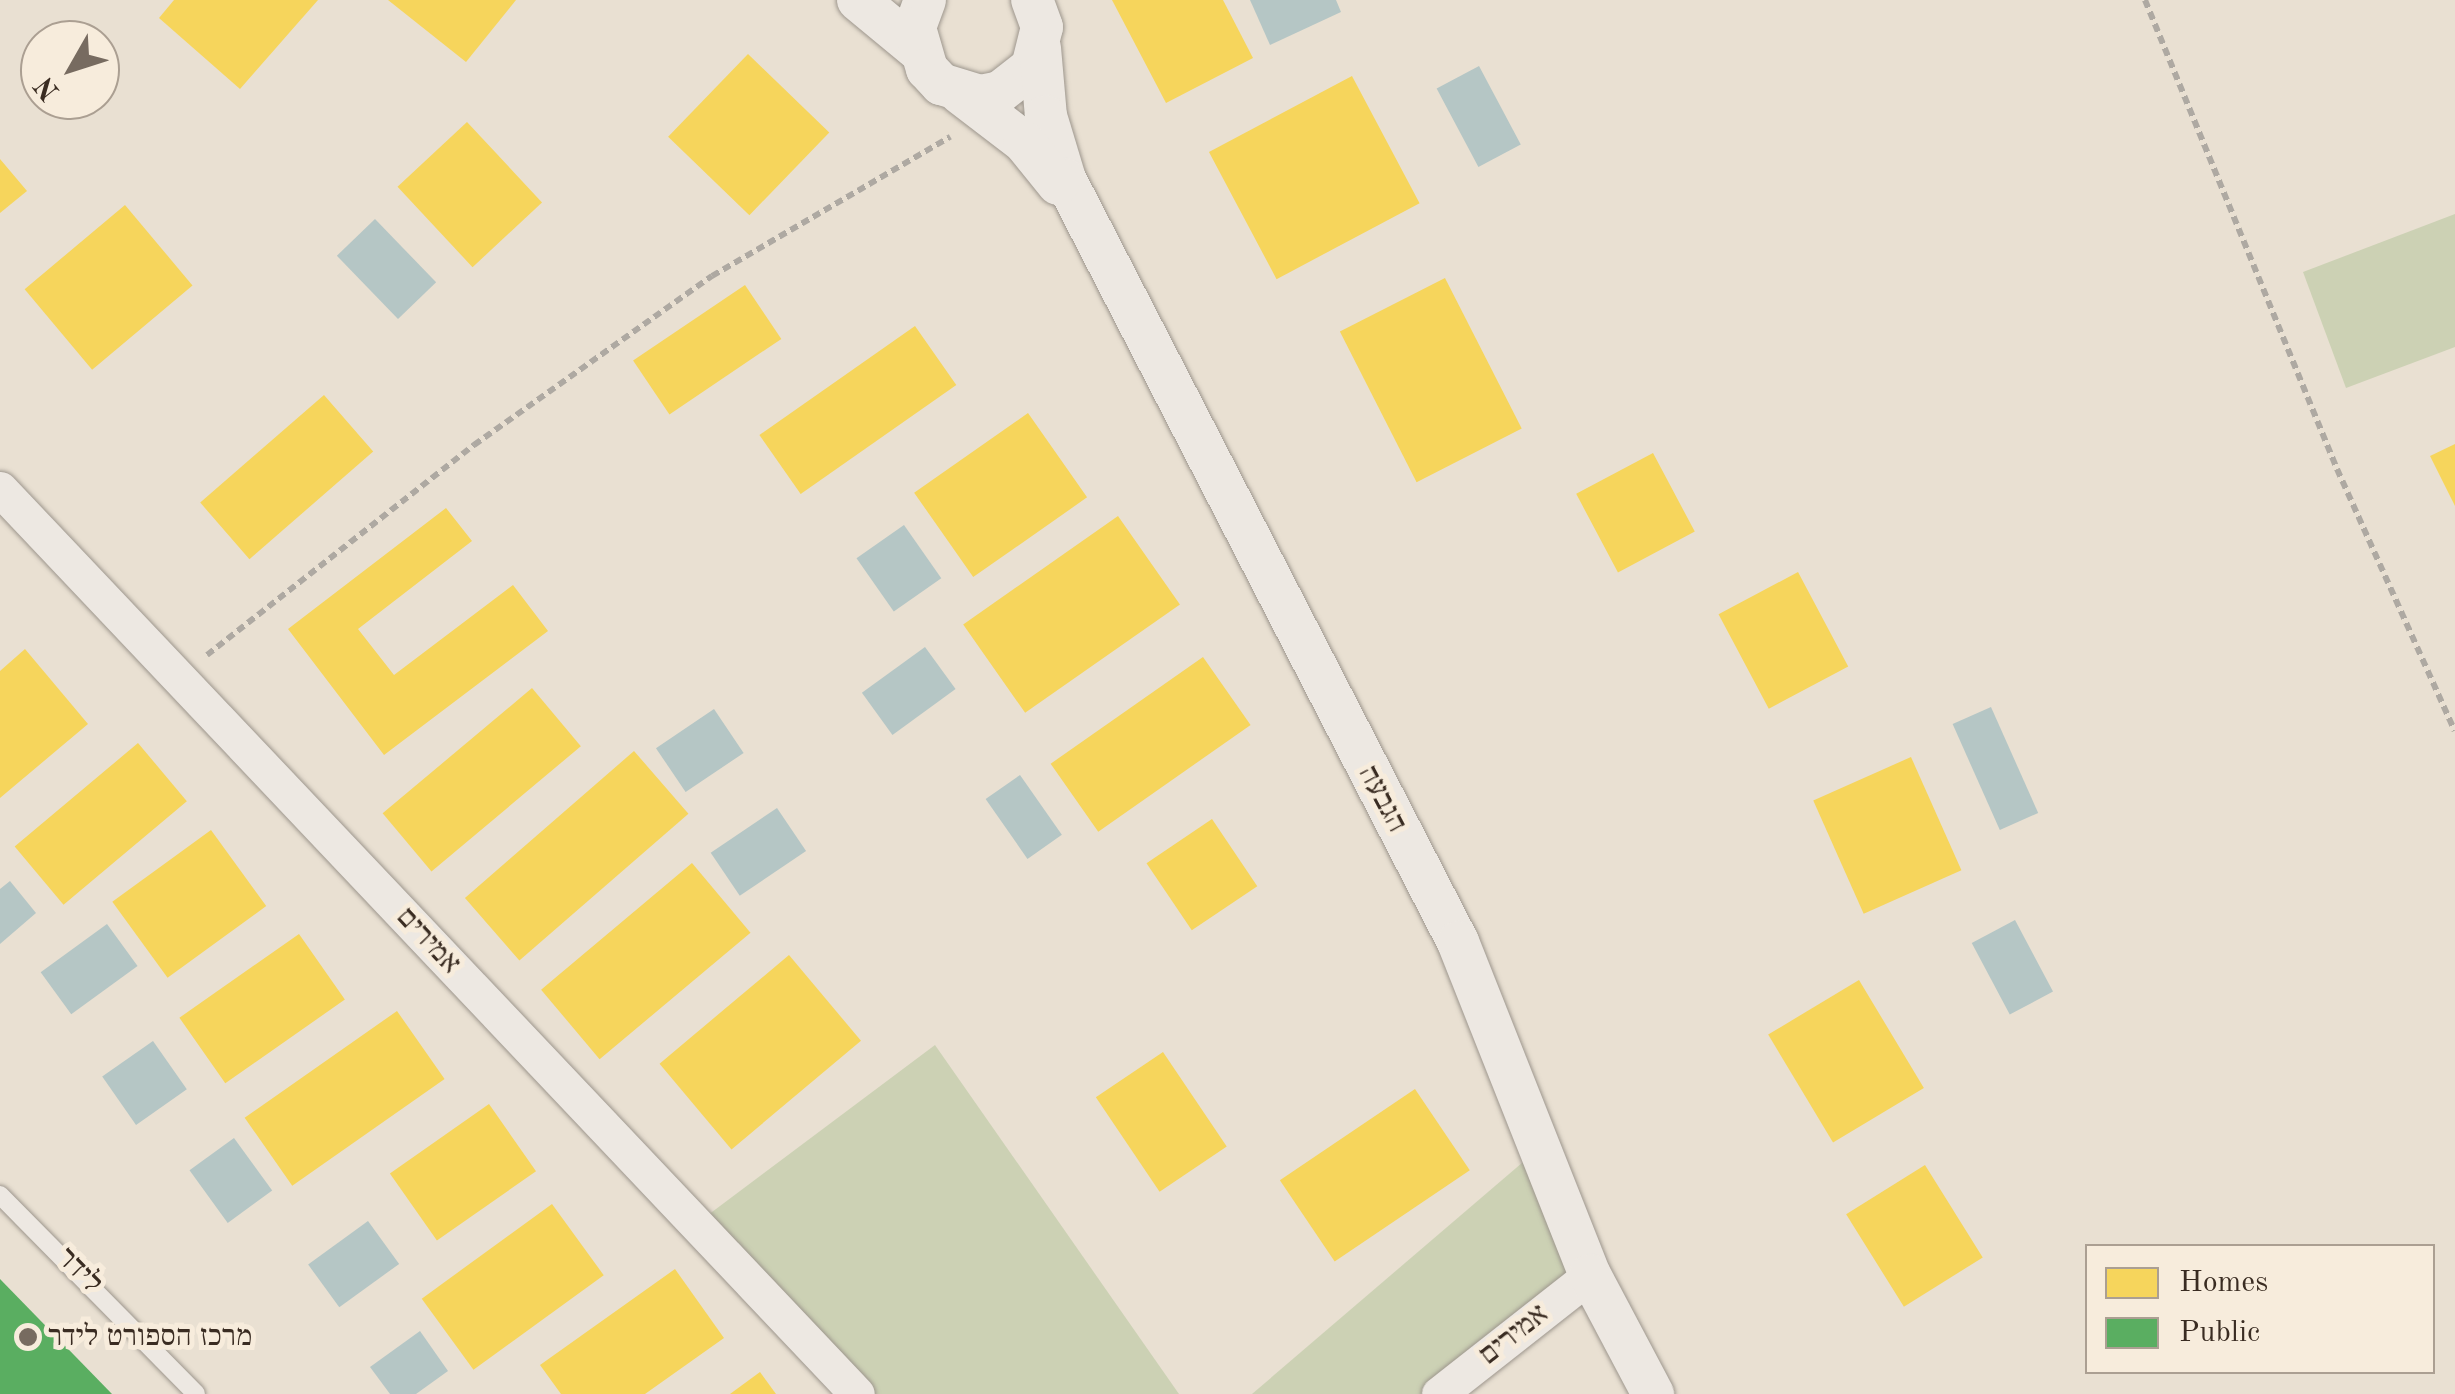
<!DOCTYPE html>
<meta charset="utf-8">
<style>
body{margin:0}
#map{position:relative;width:2455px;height:1394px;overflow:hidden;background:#e9e0d2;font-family:"Old Standard TT","Frank Ruhl Libre",serif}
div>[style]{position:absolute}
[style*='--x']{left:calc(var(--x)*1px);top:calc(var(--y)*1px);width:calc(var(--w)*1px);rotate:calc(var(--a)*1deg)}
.green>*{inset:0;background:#ccd1b4}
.water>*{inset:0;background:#b5c6c5;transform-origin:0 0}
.homes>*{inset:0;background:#f6d55c;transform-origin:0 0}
.public>*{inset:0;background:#5aae61}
.path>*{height:6px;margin-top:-3px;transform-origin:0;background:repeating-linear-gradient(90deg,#aea9a2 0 8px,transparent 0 13px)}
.roads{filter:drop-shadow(0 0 2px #9d968d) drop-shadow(0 0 2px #9d968d)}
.service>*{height:18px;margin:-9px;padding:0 9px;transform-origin:9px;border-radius:9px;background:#ede8e2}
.minor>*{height:35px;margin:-17.5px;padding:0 17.5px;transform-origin:17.5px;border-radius:17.5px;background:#ede8e2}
.tertiary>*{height:42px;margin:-21px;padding:0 21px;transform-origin:21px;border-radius:21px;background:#ede8e2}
.dots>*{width:28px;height:28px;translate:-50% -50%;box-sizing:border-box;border:5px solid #f7ecdc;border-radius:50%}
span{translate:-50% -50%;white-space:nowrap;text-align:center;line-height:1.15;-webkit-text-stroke:10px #f7ecdc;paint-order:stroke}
.street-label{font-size:30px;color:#3a2c22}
.poi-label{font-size:30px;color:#3a2c22}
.left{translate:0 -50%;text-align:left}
.legend{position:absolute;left:2085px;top:1244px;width:350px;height:130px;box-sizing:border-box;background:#f7ecdc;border:2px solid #ab9f92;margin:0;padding:12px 18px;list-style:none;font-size:30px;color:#3a2c22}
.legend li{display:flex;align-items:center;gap:20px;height:50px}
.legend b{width:50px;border:2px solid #ab9f92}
.north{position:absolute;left:20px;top:20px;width:100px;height:100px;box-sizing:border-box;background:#f7ecdc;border:2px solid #ab9f92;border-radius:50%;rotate:231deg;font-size:28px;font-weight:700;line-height:40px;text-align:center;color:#3a2c22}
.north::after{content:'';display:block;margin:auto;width:35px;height:45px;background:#776b60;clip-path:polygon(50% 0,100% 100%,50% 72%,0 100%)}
</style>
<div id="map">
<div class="green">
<div style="clip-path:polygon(2455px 214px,2455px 347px,2346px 388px,2303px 272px)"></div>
<div style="clip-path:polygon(935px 1045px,1179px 1394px,857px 1394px,696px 1224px)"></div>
<div style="clip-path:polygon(1537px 1150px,1590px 1275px,1439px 1394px,1252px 1394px)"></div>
</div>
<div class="water">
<div style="clip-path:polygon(1250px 0,1336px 0,1341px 12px,1270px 45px)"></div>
<div style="left:1479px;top:66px;width:89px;height:48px;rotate:62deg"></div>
<div style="left:375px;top:219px;width:88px;height:53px;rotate:46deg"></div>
<div style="left:904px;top:525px;width:65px;height:58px;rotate:55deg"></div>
<div style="left:925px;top:647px;width:52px;height:78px;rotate:54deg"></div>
<div style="left:1991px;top:707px;width:116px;height:42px;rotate:66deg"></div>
<div style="left:714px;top:709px;width:53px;height:70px;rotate:56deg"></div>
<div style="left:1020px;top:775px;width:73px;height:42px;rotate:55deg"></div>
<div style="left:777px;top:808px;width:52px;height:80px;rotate:56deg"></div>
<div style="clip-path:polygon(10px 881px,36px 913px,0 944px,0 889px)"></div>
<div style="left:2015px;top:920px;width:81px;height:49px;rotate:62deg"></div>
<div style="left:107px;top:924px;width:52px;height:82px;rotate:54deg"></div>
<div style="left:153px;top:1041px;width:59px;height:62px;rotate:55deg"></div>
<div style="left:234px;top:1138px;width:65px;height:55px;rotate:54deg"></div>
<div style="left:368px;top:1221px;width:53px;height:74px;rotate:54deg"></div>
<div style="clip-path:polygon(420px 1331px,448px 1371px,416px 1394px,390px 1394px,370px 1367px)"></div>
</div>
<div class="homes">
<div style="clip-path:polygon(174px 0,318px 0,240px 89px,159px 18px)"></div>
<div style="clip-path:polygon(388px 0,516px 0,466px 62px)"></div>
<div style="clip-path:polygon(1112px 0,1223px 0,1253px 58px,1166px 103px)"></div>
<div style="left:748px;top:54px;width:113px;height:115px;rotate:44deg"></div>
<div style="left:1352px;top:76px;width:144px;height:162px;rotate:62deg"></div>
<div style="left:467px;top:122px;width:110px;height:95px;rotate:47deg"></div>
<div style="clip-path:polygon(0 159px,27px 191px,0 213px)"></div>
<div style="left:125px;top:205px;width:105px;height:131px;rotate:50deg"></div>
<div style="left:1445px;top:278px;width:169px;height:118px;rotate:63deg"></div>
<div style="left:745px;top:285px;width:65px;height:135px;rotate:56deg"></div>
<div style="left:915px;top:326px;width:72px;height:190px;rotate:55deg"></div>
<div style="left:324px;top:395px;width:75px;height:164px;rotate:49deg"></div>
<div style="left:1028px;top:413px;width:103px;height:139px;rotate:55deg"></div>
<div style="clip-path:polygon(2455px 444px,2455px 506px,2430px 456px)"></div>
<div style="left:1653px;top:453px;width:89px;height:87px;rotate:62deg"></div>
<div style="clip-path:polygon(446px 508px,472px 541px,358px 629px,394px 675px,513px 585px,548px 631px,384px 755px,288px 629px)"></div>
<div style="left:1118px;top:516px;width:108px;height:189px;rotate:55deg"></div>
<div style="left:1798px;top:572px;width:107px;height:90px;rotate:62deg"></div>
<div style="clip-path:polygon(25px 649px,88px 724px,0 798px,0 671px)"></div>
<div style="left:1203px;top:657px;width:83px;height:186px;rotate:55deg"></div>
<div style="left:532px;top:688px;width:76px;height:195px;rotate:50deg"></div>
<div style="left:138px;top:743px;width:76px;height:161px;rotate:50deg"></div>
<div style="left:634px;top:751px;width:83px;height:224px;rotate:49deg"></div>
<div style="left:1911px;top:757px;width:124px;height:107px;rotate:66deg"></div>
<div style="left:1212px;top:819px;width:81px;height:79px;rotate:56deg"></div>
<div style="left:211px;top:830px;width:94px;height:122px;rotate:54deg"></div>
<div style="left:692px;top:863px;width:91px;height:197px;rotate:50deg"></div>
<div style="left:299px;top:934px;width:80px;height:146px;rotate:55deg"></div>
<div style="left:789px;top:955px;width:112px;height:169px;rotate:50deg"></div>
<div style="left:1859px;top:980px;width:126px;height:106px;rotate:59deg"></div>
<div style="left:397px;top:1011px;width:83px;height:186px;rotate:55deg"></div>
<div style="left:1163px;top:1052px;width:114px;height:81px;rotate:56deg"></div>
<div style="left:1415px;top:1089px;width:98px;height:163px;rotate:56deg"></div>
<div style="left:489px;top:1104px;width:82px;height:121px;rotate:55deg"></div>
<div style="left:1925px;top:1165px;width:109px;height:93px;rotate:58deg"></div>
<div style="left:552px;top:1204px;width:88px;height:161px;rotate:54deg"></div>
<div style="clip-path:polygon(675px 1269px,724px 1338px,645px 1394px,561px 1394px,540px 1365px)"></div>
<div style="clip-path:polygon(760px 1372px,776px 1394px,730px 1394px)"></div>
</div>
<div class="public">
<div style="clip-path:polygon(0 1279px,112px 1394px,0 1394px)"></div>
</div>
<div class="path">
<div style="--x:2145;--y:0;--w:507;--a:67.74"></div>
<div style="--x:2337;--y:469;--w:287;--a:65.8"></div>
<div style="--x:207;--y:655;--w:340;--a:-38.2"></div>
<div style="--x:474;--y:445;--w:292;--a:-35.4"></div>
<div style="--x:712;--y:276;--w:276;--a:-30.3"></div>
</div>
<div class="roads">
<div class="service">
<div style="--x:0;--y:1195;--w:279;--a:45.4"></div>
</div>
<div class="minor">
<div style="--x:0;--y:489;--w:1246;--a:46.56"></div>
<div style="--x:1439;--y:1394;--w:192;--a:-38.2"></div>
</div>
<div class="tertiary">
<div style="--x:858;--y:0;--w:77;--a:39.7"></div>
<div style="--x:925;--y:0;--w:30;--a:110"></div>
<div style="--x:915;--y:28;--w:43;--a:73.7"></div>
<div style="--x:927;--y:69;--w:21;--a:47"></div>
<div style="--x:941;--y:84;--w:41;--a:17.1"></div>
<div style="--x:980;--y:96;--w:20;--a:-11"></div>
<div style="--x:1000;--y:92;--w:41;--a:-38"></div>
<div style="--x:1032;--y:67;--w:41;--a:-76"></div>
<div style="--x:1042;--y:27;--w:29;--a:-110"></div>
<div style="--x:1040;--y:48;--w:68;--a:85"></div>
<div style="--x:1046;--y:116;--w:66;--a:73.2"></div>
<div style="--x:1065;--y:179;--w:858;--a:62.75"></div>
<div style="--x:1458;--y:942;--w:358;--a:68.4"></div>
<div style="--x:1590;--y:1275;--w:135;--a:62.1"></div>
<div style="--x:960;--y:93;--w:81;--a:37.4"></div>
<div style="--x:1024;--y:142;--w:54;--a:51"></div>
</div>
</div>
<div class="dots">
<div style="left:28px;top:1337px;background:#776b60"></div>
</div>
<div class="street-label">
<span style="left:1382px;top:799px;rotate:62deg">הגבעה</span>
<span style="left:428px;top:941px;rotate:47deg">אמירים</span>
<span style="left:79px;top:1271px;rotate:45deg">לידר</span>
<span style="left:1514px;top:1335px;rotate:-38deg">אמירים</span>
</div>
<div class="poi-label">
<span class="left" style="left:48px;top:1337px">מרכז הספורט לידר</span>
</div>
<ul class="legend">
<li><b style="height:28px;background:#f6d55c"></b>Homes</li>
<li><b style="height:28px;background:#5aae61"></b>Public</li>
</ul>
<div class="north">N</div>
</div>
